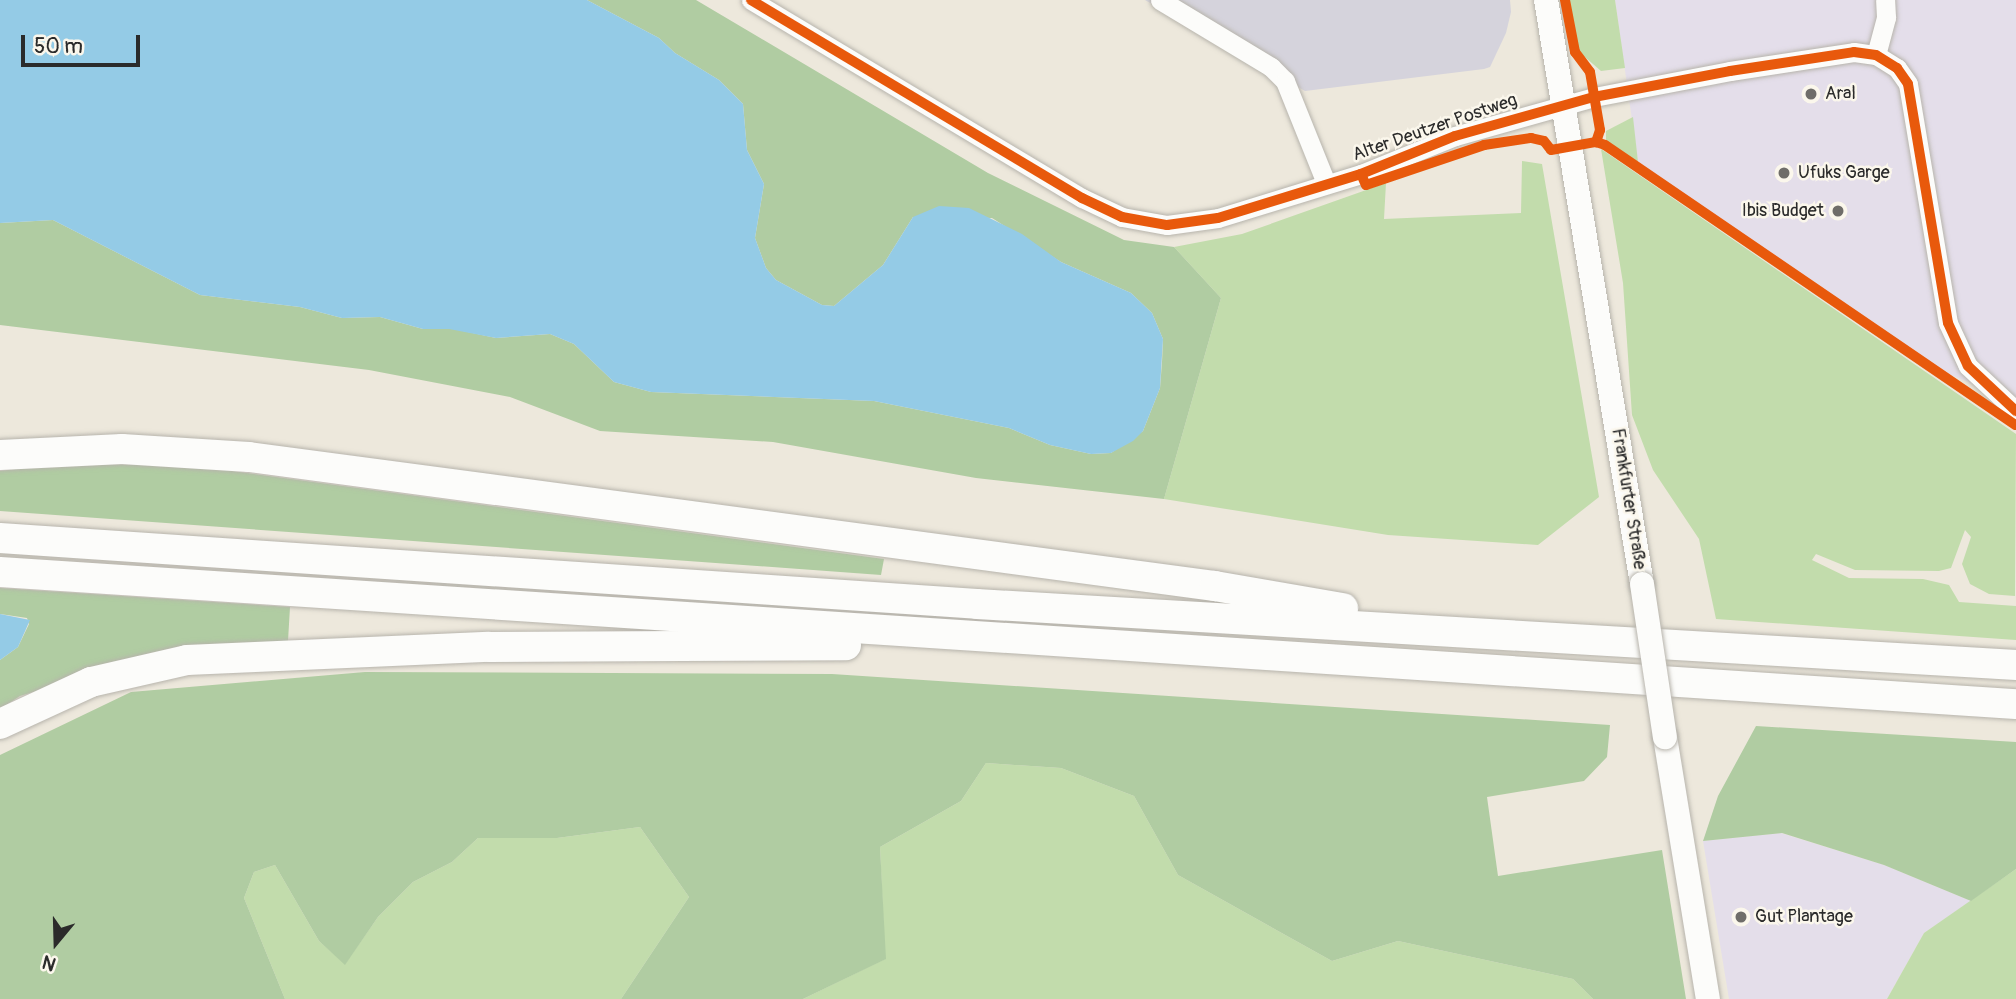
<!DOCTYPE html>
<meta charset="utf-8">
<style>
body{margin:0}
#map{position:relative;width:2016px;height:999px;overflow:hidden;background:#ede8dc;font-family:Pangolin,sans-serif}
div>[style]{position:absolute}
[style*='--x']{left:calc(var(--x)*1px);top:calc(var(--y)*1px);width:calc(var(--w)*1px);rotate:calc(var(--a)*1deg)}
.built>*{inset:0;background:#e4deea}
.industrial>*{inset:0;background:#d5d3dc}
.green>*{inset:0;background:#c2dcac}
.forest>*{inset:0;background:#b0cca2}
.water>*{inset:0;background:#94cbe6}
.roads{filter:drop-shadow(0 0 2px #b7b4ac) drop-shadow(0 0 2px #b7b4ac)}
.minor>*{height:19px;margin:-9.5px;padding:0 9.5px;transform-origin:9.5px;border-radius:9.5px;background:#fcfcfa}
.major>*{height:24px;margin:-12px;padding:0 12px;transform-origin:12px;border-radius:12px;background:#fcfcfa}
.highway>*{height:30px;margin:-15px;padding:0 15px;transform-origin:15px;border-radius:15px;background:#fcfcfa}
.bridges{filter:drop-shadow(0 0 2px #b7b4ac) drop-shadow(0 0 2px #b7b4ac)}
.major-bridge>*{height:24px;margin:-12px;padding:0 12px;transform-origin:12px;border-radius:12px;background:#fcfcfa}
.cycleway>*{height:10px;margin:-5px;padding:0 5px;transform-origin:5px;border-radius:5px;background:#e8590c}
.dots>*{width:19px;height:19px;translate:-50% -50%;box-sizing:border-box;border:4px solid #fbf7ec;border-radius:50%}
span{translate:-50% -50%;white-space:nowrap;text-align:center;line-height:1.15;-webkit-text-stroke:5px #fbf7ec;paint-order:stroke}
.poi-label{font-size:18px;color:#2b2b2b}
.left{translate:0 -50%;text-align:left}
.right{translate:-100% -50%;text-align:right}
.street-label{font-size:18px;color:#2b2b2b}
.north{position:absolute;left:21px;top:908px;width:70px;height:70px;-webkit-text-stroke:5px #fbf7ec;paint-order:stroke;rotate:199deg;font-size:19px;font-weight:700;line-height:28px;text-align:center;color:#2b2b2b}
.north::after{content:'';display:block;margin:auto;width:24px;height:32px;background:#2b2b2b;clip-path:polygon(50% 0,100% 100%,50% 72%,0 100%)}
.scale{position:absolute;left:21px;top:35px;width:119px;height:32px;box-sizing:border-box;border:4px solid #2b2b2b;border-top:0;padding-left:9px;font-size:21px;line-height:24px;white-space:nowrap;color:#2b2b2b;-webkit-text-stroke:5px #fbf7ec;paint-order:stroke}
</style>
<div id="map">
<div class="built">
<div style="clip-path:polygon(1615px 0,2016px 0,2016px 402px,1951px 375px,1638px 162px)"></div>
<div style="clip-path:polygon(1781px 833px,1884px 865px,1971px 901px,1924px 933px,1887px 999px,1729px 999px,1703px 841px)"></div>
</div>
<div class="industrial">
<div style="clip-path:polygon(1145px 0,1510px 0,1511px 12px,1506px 33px,1490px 67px,1484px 69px,1305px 91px)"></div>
</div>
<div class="green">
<div style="clip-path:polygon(1569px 0,1615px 0,1625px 68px,1601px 71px,1578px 51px)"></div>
<div style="clip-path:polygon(1633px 117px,1638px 162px,1606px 140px,1606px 131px)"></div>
<div style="clip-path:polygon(1601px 149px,2016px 434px,2015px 596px,1989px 594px,1970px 584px,1962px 564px,1971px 537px,1965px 530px,1951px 568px,1939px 571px,1855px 570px,1816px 554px,1812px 560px,1849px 578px,1923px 579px,1949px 585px,1959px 602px,2016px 606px,2016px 640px,1716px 619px,1699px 539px,1653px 470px,1632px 415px,1623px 283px)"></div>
<div style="clip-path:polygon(1522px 161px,1542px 164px,1599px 497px,1538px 545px,1388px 535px,1164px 499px,1221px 298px,1174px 247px,1242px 234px,1386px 183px,1384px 219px,1521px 213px)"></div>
<div style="clip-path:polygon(986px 763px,1061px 768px,1134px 796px,1178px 875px,1332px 961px,1398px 941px,1573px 979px,1593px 999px,803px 999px,885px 959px,880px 847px,961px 801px)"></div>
<div style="clip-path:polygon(640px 827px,689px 897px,621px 999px,285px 999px,244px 898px,254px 872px,275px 865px,319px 941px,345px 964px,378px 917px,413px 882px,452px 862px,478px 838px,557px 838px)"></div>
<div style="clip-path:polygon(2016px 869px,2016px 999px,1887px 999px,1924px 933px)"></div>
</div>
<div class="forest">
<div style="clip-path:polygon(587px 0,696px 0,988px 173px,1124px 240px,1174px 247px,1221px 298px,1164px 499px,976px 478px,773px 442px,600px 431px,510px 397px,369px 370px,0 325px,0 223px,53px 220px,200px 295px,300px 307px,342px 318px,380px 317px,423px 329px,449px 328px,496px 338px,550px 334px,574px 344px,614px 382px,651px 392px,874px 401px,1009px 428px,1050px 445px,1091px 454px,1111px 453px,1143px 431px,1160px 388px,1162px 362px,1163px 339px,1152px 313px,1131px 293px,1061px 262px,992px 218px,913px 217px,883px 265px,834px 306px,822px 305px,776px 280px,766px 268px,755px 238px,764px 184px,747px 150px,743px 104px,719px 80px,675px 53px,659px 38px)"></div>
<div style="clip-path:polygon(55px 464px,188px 465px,884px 559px,881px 575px,0 511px,0 471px)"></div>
<div style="clip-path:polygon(0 588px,290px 607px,288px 641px,92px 674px,20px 696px,0 709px,0 660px,18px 647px,29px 624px,27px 618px,0 614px)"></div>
<div style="clip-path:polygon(365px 672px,832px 674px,1610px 725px,1607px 757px,1584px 781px,1487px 797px,1498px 876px,1662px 850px,1686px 999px,1593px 999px,1573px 979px,1398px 941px,1332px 961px,1178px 875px,1134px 796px,1061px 768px,986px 763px,961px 801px,880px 847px,886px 959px,803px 999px,621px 999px,689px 897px,640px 827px,557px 838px,478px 838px,452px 862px,413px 882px,378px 917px,345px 965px,319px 941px,275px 865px,254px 872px,244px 898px,285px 999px,0 999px,0 755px,131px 692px)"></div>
<div style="clip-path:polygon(1756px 726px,2016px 742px,2016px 869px,1971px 901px,1884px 865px,1782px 833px,1703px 841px,1718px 796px)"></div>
</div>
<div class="water">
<div style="clip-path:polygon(0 0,587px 0,659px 38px,675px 53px,719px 80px,743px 104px,747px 150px,764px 184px,755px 238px,766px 268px,776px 280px,822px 305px,834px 306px,883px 265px,913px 217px,939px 206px,969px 208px,1022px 234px,1061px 262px,1131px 293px,1152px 313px,1163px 339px,1160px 388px,1143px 431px,1133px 441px,1111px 453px,1091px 454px,1050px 445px,1009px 428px,874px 401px,651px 392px,614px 382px,574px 344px,550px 334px,496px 338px,449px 329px,423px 329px,380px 317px,342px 318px,300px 307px,200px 295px,53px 220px,0 223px)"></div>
<div style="clip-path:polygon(0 614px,30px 620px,18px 647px,0 660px)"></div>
</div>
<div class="roads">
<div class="minor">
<div style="--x:751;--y:0;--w:386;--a:30.9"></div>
<div style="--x:1082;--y:198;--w:44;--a:25.4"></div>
<div style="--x:1122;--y:217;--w:46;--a:10.1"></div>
<div style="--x:1167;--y:225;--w:51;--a:-7.8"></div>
<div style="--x:1218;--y:218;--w:150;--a:-17.1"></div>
<div style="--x:1361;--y:174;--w:101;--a:-22"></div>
<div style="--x:1455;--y:136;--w:144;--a:-15.7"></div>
<div style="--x:1594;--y:97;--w:138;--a:-10.8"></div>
<div style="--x:1730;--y:71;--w:125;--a:-8.7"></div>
<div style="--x:1854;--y:52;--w:22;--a:8"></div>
<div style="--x:1876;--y:55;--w:25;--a:32"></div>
<div style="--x:1897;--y:68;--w:19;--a:55"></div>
<div style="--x:1908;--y:84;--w:242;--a:80.5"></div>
<div style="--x:1948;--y:323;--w:47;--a:65.1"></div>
<div style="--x:1968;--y:366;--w:66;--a:43.2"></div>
<div style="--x:1160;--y:0;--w:130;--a:31.1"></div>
<div style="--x:1271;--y:67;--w:20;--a:45"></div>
<div style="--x:1285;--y:81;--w:110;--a:68.1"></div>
<div style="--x:1876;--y:55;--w:39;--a:-75"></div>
<div style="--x:1886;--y:17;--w:17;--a:-93"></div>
</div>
<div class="major">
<div style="--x:1546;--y:0;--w:592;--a:80.67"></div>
<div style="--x:1665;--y:737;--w:266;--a:80.7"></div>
</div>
<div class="highway">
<div style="--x:0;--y:455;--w:122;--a:-2.8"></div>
<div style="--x:122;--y:449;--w:127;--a:3.6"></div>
<div style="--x:249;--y:457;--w:975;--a:7.61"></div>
<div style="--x:1215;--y:586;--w:130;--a:9.8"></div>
<div style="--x:0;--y:538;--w:979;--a:3.86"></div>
<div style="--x:977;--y:604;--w:1041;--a:3.36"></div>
<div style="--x:0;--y:572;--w:2020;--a:3.75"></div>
<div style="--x:0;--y:724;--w:100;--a:-24.8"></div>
<div style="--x:91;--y:682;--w:98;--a:-12.9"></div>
<div style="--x:187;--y:660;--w:302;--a:-2.5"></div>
<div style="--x:489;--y:647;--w:357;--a:-0.3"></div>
</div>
</div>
<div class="bridges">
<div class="major-bridge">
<div style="--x:1642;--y:584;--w:155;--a:81.5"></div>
</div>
</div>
<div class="cycleway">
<div style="--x:751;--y:0;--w:386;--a:30.9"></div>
<div style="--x:1082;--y:198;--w:44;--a:25.4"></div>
<div style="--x:1122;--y:217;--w:46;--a:10.1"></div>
<div style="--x:1167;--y:225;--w:51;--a:-7.8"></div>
<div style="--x:1218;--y:218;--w:150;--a:-17.1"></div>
<div style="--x:1361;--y:174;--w:101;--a:-22"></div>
<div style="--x:1455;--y:136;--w:144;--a:-15.7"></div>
<div style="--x:1594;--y:97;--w:138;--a:-10.8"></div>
<div style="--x:1730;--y:71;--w:125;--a:-8.7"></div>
<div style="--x:1854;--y:52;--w:22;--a:8"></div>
<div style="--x:1876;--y:55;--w:25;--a:32"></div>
<div style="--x:1897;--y:68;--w:19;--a:55"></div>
<div style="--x:1908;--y:84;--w:242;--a:80.5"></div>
<div style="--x:1948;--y:323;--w:47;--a:65.1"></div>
<div style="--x:1968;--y:366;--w:66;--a:43.2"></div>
<div style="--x:1565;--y:0;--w:53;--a:79.1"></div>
<div style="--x:1575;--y:52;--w:25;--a:53"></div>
<div style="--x:1590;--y:72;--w:59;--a:80.2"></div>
<div style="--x:1600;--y:130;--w:13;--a:108"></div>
<div style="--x:1361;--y:174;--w:12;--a:66"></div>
<div style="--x:1366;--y:185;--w:125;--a:-18.7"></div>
<div style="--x:1484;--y:145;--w:48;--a:-8.5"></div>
<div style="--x:1531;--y:138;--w:13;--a:13"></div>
<div style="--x:1544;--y:141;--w:11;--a:52"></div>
<div style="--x:1551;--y:150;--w:46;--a:-10.1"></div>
<div style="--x:1596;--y:142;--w:9;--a:18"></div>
<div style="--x:1605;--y:145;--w:497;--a:34.3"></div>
</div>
<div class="dots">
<div style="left:1811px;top:94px;background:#6f6d69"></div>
<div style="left:1784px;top:173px;background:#6f6d69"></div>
<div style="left:1838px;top:211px;background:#6f6d69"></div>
<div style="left:1741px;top:917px;background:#6f6d69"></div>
</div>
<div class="poi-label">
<span class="left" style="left:1825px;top:94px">Aral</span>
<span class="left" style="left:1798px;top:173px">Ufuks Garge</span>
<span class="right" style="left:1824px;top:211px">Ibis Budget</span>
<span class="left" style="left:1755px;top:917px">Gut Plantage</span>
</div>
<div class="street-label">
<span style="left:1435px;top:128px;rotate:-19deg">Alter Deutzer Postweg</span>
<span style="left:1628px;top:499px;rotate:81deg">Frankfurter Straße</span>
</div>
<div class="north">N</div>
<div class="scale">50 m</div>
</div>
